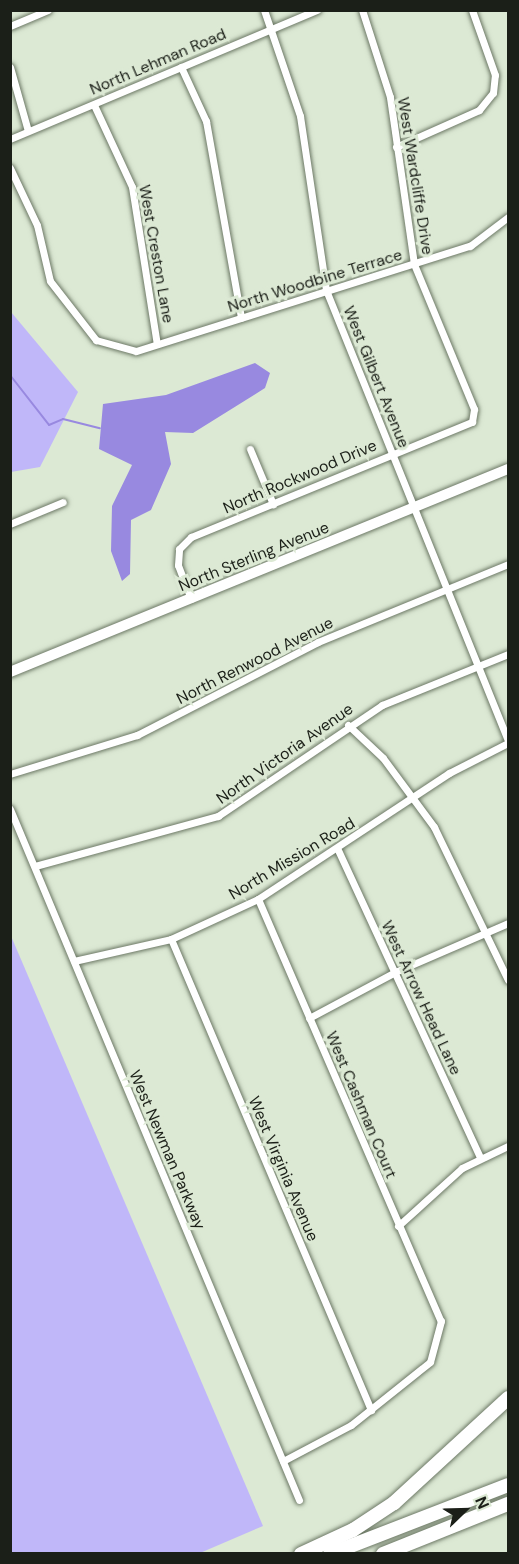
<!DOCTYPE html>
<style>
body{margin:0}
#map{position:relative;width:519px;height:1564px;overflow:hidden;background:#dce9d4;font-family:"DM Sans",sans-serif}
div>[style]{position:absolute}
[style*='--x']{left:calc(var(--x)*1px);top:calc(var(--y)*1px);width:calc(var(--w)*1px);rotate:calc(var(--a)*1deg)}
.green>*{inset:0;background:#c0b7f9}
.water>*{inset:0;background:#9889e0}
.stream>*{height:2px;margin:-1px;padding:0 1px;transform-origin:1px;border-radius:1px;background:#9889e0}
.roads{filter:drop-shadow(0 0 2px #6c7865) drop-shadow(0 0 2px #6c7865)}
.street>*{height:7px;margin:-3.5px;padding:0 3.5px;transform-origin:3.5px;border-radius:3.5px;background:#fff}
.secondary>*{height:10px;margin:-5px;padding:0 5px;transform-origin:5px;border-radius:5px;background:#fff}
.highway>*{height:14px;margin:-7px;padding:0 7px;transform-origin:7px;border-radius:7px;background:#fff}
span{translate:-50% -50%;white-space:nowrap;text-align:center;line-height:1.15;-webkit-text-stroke:6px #dce9d4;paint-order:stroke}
.street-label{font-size:16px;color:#1b1f18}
.frame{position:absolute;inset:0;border:12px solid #1b1f18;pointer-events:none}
.north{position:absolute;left:435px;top:1480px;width:60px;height:60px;-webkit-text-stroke:4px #dce9d4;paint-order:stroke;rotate:67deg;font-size:16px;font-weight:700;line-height:24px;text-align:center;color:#1b1f18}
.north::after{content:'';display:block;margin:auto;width:21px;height:27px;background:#1b1f18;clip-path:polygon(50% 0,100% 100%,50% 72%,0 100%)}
</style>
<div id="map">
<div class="green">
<div style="clip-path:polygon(11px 312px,78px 392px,40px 467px,11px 472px)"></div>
<div style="clip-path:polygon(11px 936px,263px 1526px,200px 1553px,11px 1553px)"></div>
</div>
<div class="water">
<div style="clip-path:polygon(255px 363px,270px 373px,265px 388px,193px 433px,165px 432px,171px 464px,151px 510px,131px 520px,130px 574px,122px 581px,111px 551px,112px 506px,132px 465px,99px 449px,103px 404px,166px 395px)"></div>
</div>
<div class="stream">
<div style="--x:10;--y:375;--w:63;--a:52"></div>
<div style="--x:49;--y:425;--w:15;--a:-23"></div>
<div style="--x:63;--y:419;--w:38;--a:14"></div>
<div style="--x:472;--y:1554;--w:3;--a:-18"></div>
</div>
<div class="roads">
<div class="street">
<div style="--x:264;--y:10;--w:112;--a:71.2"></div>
<div style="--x:300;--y:116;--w:176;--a:81.5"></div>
<div style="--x:326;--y:290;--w:486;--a:68"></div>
<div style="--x:10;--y:26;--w:41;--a:-22.8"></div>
<div style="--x:10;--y:67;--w:66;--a:74.3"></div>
<div style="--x:181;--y:67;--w:60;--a:65.2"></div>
<div style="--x:206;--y:121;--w:200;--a:79.9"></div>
<div style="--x:94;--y:105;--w:90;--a:65.1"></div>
<div style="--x:132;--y:187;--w:159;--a:81"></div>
<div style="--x:10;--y:139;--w:333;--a:-22.8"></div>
<div style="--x:396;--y:147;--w:91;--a:-24"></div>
<div style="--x:479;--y:110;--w:22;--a:-51"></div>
<div style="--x:493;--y:93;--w:18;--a:-84"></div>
<div style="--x:495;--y:75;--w:69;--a:-109.5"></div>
<div style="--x:10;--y:168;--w:63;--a:64.7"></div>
<div style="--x:37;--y:225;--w:57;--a:76.9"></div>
<div style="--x:50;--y:281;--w:75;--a:52.1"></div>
<div style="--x:96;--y:340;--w:41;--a:15.4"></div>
<div style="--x:136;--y:351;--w:350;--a:-17.5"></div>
<div style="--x:470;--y:246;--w:48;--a:-37.3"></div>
<div style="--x:250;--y:449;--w:60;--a:67.3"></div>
<div style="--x:10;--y:524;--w:57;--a:-22.5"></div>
<div style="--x:191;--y:599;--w:36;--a:-111"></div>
<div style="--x:178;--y:565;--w:16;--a:-86"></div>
<div style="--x:179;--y:549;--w:17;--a:-45"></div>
<div style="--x:191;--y:537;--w:304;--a:-22.3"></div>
<div style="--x:472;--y:422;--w:13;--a:-81"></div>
<div style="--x:474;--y:409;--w:157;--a:-112.5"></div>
<div style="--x:414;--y:264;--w:169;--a:-98.2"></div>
<div style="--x:390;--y:97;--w:91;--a:-107.8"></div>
<div style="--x:348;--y:725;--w:48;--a:43.3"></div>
<div style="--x:383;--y:758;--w:86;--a:53.5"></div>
<div style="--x:434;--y:827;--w:170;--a:64.2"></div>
<div style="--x:10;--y:774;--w:133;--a:-17.1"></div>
<div style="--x:137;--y:735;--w:203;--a:-27.2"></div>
<div style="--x:318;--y:642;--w:205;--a:-22.3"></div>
<div style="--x:10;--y:809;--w:749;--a:67.3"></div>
<div style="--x:338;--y:850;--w:338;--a:65.2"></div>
<div style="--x:35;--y:866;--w:190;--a:-15.3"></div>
<div style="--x:218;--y:816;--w:198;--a:-34.1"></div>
<div style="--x:382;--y:705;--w:136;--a:-22"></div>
<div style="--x:258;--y:899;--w:460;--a:66.6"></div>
<div style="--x:441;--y:1321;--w:42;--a:105"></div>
<div style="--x:430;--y:1362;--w:101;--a:141.4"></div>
<div style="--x:351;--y:1425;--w:77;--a:152.1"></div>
<div style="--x:171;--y:939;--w:512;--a:66.99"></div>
<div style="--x:74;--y:961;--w:99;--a:-12.8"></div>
<div style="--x:171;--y:939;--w:96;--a:-24.7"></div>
<div style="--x:258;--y:899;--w:229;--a:-33.4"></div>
<div style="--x:449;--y:773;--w:66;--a:-27"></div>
<div style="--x:309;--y:1018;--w:98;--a:-28.1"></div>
<div style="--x:395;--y:972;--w:123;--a:-23.4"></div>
<div style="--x:398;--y:1226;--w:86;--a:-42.2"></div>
<div style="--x:462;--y:1168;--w:51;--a:-25.6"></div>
</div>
<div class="secondary">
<div style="--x:10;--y:672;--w:538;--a:-22.18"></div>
</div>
<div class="highway">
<div style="--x:301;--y:1554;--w:57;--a:-24.8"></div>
<div style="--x:353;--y:1530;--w:49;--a:-33.4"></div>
<div style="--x:394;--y:1503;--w:155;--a:-42.6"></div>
<div style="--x:330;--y:1554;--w:191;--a:-21.2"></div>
<div style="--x:383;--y:1554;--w:135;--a:-21.8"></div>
</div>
</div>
<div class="street-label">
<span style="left:158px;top:62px;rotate:-23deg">North Lehman Road</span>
<span style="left:415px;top:176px;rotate:81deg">West Wardcliffe Drive</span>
<span style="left:156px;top:254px;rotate:80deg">West Creston Lane</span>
<span style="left:315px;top:281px;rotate:-17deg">North Woodbine Terrace</span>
<span style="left:376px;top:377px;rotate:68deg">West Gilbert Avenue</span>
<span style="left:300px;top:477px;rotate:-23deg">North Rockwood Drive</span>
<span style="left:254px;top:557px;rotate:-22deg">North Sterling Avenue</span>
<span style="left:255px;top:661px;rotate:-27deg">North Renwood Avenue</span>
<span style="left:285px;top:754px;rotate:-35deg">North Victoria Avenue</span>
<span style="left:292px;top:859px;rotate:-31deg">North Mission Road</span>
<span style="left:421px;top:998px;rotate:65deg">West Arrow Head Lane</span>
<span style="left:361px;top:1105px;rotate:67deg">West Cashman Court</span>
<span style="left:167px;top:1150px;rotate:67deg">West Newman Parkway</span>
<span style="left:283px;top:1169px;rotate:67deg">West Virginia Avenue</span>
</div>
<div class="frame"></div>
<div class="north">N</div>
</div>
